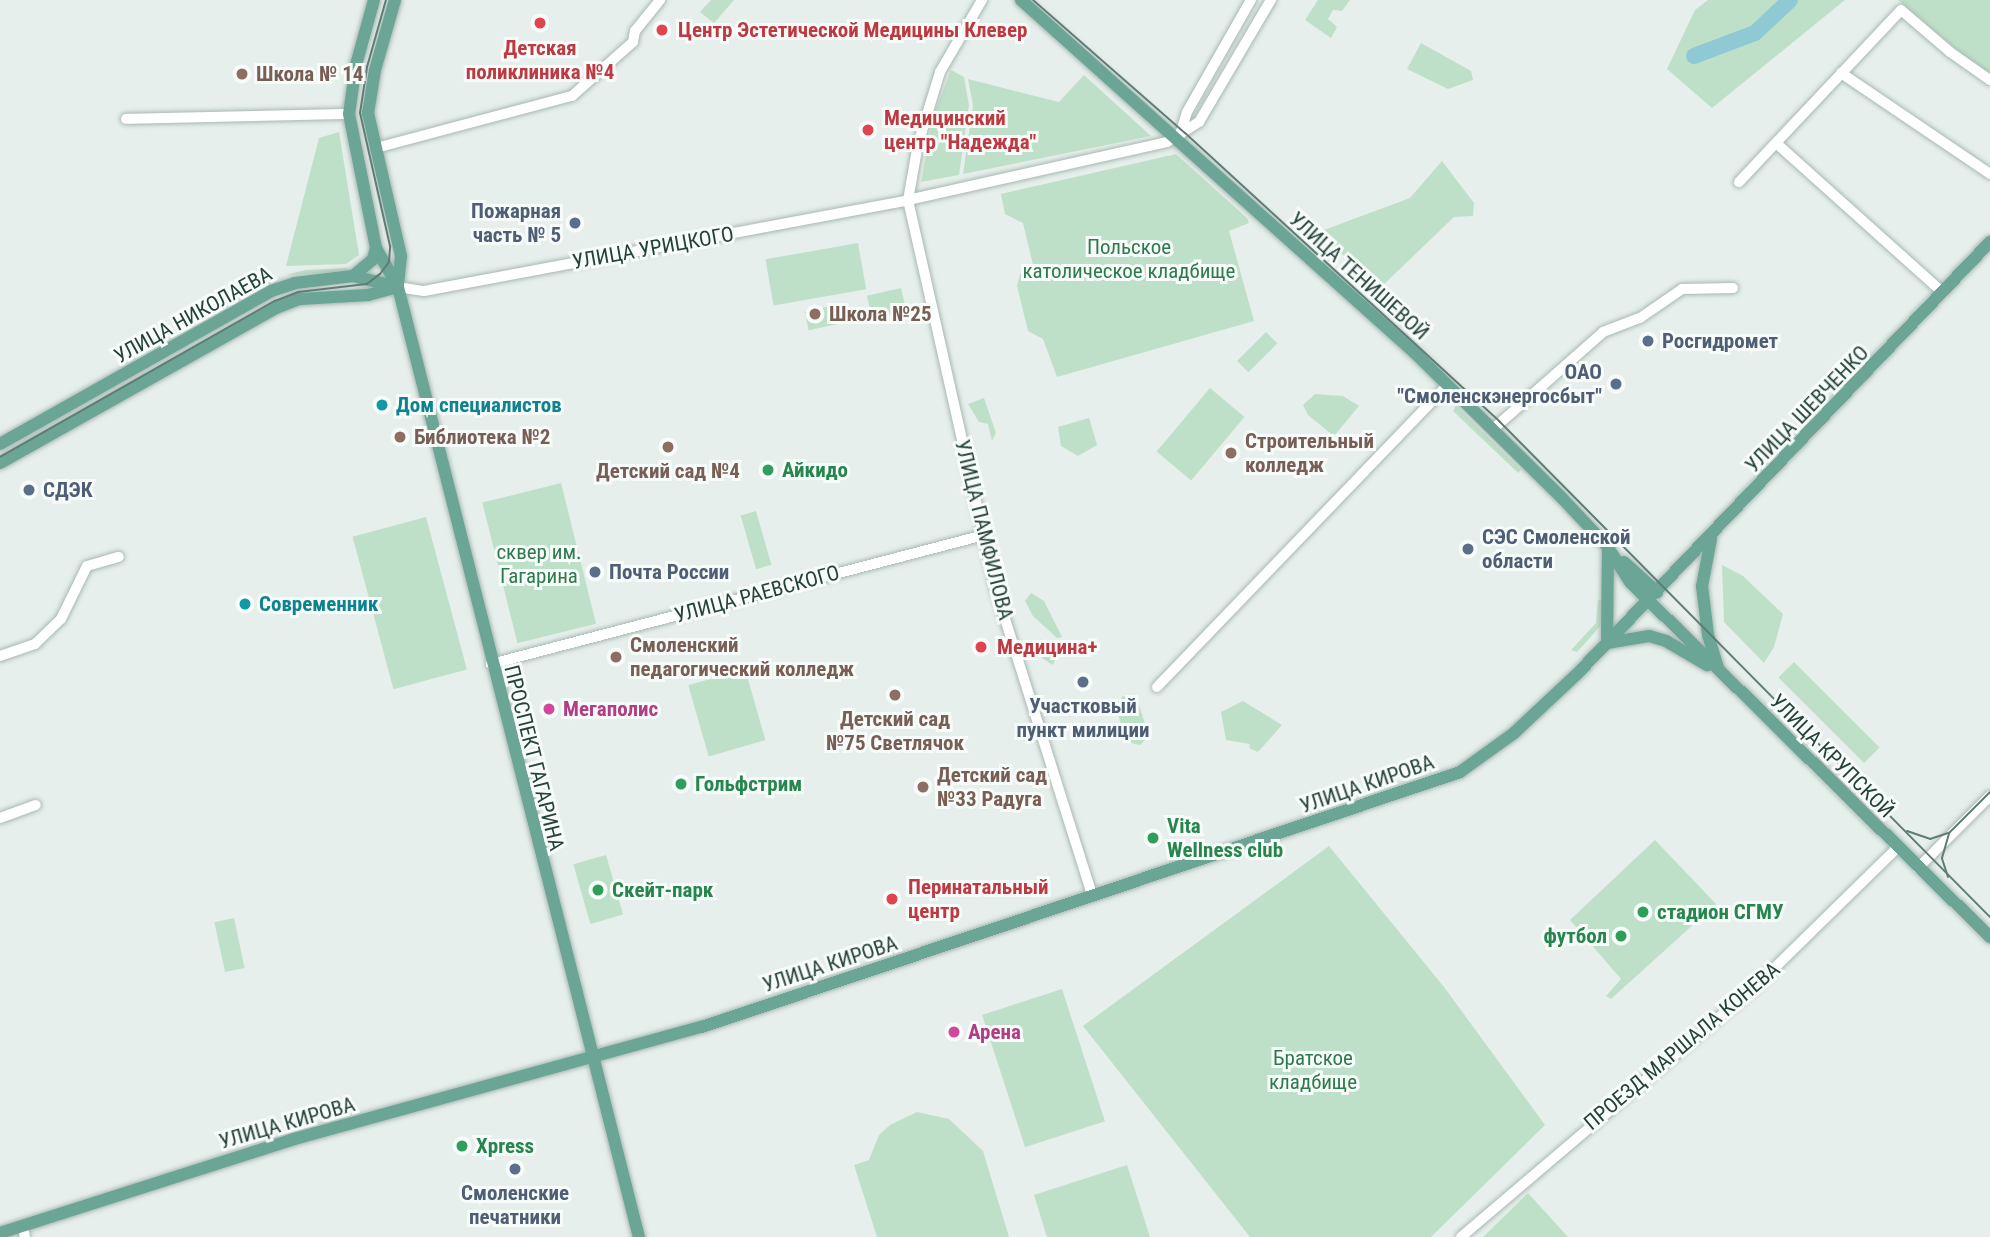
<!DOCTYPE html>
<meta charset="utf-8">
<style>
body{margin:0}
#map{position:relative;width:1990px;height:1237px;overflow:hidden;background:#e6efeb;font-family:"Roboto Condensed",sans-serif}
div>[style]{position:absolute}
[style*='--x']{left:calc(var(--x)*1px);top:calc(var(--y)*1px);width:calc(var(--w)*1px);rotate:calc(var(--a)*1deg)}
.green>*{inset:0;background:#bfe0c8;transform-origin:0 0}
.river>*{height:16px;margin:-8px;padding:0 8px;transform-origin:8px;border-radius:8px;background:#8ec9d4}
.roads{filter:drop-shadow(0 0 2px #a8b8b2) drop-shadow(0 0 2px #a8b8b2)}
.minor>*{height:10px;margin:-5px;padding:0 5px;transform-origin:5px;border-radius:5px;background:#fff}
.major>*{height:12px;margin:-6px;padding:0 6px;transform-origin:6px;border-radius:6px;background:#6aa596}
.tram>*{height:2px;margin:-1px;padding:0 1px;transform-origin:1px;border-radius:1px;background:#5f7d75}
.dots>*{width:19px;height:19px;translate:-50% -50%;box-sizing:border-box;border:4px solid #f7fbf9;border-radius:50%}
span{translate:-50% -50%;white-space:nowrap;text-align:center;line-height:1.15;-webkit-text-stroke:6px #f7fbf9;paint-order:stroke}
.health-label{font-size:21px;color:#be3a42;font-weight:700}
.left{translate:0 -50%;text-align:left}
.education-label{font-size:21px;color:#785e54;font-weight:700}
.service-label{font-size:21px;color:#4e5e75;font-weight:700}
.right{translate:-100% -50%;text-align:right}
.park-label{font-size:21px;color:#2d7a4b}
.street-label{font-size:21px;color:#24423a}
.culture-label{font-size:21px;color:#0d838f;font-weight:700}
.leisure-label{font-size:21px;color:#27864d;font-weight:700}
.hotel-label{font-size:21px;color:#b23c85;font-weight:700}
</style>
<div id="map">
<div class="green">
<div style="clip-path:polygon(711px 0,734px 0,714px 23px,700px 12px)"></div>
<div style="clip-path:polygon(1318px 0,1350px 0,1342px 11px,1333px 10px,1328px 19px,1337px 27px,1331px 38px,1305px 20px)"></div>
<div style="clip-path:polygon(1708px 0,1845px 0,1712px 108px,1667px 69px,1695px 10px)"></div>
<div style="clip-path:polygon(1898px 0,1990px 0,1990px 78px)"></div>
<div style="clip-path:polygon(1421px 43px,1471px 71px,1473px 80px,1448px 89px,1407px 69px)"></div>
<div style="clip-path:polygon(951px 70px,964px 77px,969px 105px,959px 175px,921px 182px,933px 117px)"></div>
<div style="clip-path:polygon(1084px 75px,1151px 136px,963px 174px,973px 105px,968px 79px,1059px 102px)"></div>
<div style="clip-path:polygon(339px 132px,359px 255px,346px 264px,286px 266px,319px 138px)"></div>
<div style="clip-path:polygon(1176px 154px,1247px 218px,1249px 223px,1229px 231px,1254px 321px,1057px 377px,1043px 339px,1028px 331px,1017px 286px,1020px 274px,1033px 265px,1023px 223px,1005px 214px,1001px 194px)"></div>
<div style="clip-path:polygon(1442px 161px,1474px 203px,1473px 216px,1454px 217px,1381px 287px,1316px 233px,1410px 198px)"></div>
<div style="left:858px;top:243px;width:47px;height:94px;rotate:80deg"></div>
<div style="clip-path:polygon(347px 268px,347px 271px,286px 275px,305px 270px)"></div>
<div style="left:901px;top:288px;width:23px;height:35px;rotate:77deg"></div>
<div style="left:836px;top:305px;width:19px;height:32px;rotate:78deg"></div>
<div style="left:1266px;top:332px;width:16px;height:41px;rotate:45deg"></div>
<div style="left:1210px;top:388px;width:45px;height:83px;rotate:40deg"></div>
<div style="clip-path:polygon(1315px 394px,1343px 396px,1359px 406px,1334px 436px,1308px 415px,1303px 405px)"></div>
<div style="clip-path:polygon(984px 398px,996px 433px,992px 441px,988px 424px,979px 422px,968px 404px)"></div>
<div style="clip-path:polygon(1456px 406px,1521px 470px,1518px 473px,1453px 411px)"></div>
<div style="clip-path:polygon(1089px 418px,1097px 445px,1078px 456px,1061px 446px,1058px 427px)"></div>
<div style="left:561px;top:483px;width:145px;height:81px;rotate:76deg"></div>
<div style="left:756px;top:511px;width:56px;height:16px;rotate:74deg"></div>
<div style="left:426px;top:517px;width:158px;height:76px;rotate:75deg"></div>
<div style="clip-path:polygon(1722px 565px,1743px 576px,1783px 614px,1774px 647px,1764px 663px,1724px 622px)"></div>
<div style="clip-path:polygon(1031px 593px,1044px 601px,1062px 637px,1057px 638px,1033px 616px,1025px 601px)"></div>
<div style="clip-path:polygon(1598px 600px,1606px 600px,1604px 622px,1577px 652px,1571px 650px,1596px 623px)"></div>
<div style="clip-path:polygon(1040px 639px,1057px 653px,1053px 665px,1042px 658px)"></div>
<div style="left:1794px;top:662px;width:121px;height:22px;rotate:45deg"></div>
<div style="left:745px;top:669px;width:74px;height:59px;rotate:74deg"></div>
<div style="clip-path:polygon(1123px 696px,1137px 699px,1149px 736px,1140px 745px,1127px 742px,1115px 706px)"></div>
<div style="clip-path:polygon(1243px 701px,1282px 725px,1258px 752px,1249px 748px,1250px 744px,1226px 740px,1221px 712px)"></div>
<div style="clip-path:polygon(1655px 840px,1716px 904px,1611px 999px,1606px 996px,1621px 979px,1570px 920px)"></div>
<div style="clip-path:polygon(1329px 846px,1444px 987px,1545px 1125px,1431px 1237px,1250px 1237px,1083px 1026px)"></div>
<div style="left:606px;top:855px;width:62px;height:34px;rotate:74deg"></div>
<div style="left:234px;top:918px;width:51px;height:20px;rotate:78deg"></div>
<div style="left:1062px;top:989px;width:139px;height:84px;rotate:72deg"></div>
<div style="clip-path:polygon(917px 1112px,949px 1119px,983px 1151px,1009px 1237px,877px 1237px,854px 1165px,869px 1160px,879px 1135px,890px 1125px)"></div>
<div style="clip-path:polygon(1127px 1165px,1150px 1237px,1047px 1237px,1034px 1195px)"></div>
<div style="clip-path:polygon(1528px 1193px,1568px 1237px,1483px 1237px)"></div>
</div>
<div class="river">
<div style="--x:1694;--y:56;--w:65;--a:-20.7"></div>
<div style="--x:1755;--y:33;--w:48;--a:-43.3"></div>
</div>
<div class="roads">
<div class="minor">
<div style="--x:982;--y:0;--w:83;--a:120.3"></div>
<div style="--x:940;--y:72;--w:75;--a:107"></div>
<div style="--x:918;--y:144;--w:57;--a:100.1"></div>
<div style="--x:908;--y:200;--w:397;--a:77.3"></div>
<div style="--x:995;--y:587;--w:323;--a:72.5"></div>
<div style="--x:1841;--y:73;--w:180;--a:34.1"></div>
<div style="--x:126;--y:119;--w:223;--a:-1.3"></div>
<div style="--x:1179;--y:138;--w:27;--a:-73"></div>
<div style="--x:1187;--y:112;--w:129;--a:-60.3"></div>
<div style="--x:1776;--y:143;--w:224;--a:41.9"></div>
<div style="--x:376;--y:148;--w:203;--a:-14.9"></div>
<div style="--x:572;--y:96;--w:81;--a:-41.5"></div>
<div style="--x:633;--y:42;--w:11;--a:-80"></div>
<div style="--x:635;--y:31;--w:40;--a:-51"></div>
<div style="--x:1739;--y:182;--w:236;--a:-46.7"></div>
<div style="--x:1901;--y:10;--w:65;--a:40.6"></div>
<div style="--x:1950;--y:52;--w:49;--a:35"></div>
<div style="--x:398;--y:287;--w:26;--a:9"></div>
<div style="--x:424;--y:291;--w:492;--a:-10.6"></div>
<div style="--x:908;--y:200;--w:265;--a:-12.6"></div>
<div style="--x:1167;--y:142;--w:38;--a:-32"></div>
<div style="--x:1199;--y:122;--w:142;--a:-59.5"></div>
<div style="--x:1492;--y:430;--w:148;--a:-41.4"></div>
<div style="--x:1603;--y:332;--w:40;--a:-21"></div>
<div style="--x:1640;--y:318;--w:51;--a:-34.6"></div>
<div style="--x:1682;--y:289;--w:51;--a:-1.1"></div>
<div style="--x:0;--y:656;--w:37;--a:-19"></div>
<div style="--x:35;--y:644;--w:36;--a:-44"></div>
<div style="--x:61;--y:619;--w:59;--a:-63.9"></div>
<div style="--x:87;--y:566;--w:33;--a:-16"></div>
<div style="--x:491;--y:664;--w:510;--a:-14.66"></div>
<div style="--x:1157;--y:687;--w:419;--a:-46.1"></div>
<div style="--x:0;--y:818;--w:38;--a:-20"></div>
<div style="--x:1918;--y:868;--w:102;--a:-45"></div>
<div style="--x:23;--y:1226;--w:11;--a:80"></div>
<div style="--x:1461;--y:1237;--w:385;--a:-40.4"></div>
<div style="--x:1754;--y:988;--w:200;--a:-44.4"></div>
</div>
<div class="major">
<div style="--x:374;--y:0;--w:67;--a:105.5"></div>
<div style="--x:356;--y:65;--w:49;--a:98.1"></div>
<div style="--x:349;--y:114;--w:137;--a:78.6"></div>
<div style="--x:376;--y:248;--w:45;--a:60.6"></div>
<div style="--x:398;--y:287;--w:980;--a:75.77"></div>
<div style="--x:395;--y:0;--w:73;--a:105.9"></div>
<div style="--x:375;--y:70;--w:44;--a:99.2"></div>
<div style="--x:368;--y:113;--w:147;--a:77"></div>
<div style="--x:401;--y:256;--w:31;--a:96"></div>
<div style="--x:1021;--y:0;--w:529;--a:41.86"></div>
<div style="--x:1415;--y:353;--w:206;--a:44.6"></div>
<div style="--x:1562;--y:498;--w:66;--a:46.8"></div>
<div style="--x:1607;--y:546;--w:43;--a:57.4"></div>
<div style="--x:1630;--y:582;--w:506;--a:44.6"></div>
<div style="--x:353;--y:276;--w:26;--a:-40"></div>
<div style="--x:373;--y:259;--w:11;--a:-75"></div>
<div style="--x:0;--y:444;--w:311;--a:-29.4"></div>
<div style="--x:271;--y:291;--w:25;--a:-18"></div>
<div style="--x:295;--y:283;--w:58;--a:-6.9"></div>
<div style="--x:353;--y:276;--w:46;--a:13.7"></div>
<div style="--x:0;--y:463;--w:317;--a:-29.3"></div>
<div style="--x:276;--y:308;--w:26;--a:-21"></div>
<div style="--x:300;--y:299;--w:68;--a:-3.4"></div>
<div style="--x:368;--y:295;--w:31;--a:-15"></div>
<div style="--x:1711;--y:539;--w:48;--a:100.8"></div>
<div style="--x:1702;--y:586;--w:49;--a:83"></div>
<div style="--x:1708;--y:635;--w:34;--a:73"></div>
<div style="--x:1624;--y:562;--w:45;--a:42.3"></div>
<div style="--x:1607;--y:643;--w:43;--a:-9.5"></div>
<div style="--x:1649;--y:636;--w:18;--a:16"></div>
<div style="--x:1666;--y:641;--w:48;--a:30.3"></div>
<div style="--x:1607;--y:643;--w:94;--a:-89.4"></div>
<div style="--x:0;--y:1233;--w:309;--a:-17.7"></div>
<div style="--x:294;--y:1139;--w:423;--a:-15.4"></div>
<div style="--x:702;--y:1027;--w:800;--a:-18.59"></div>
<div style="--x:1460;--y:772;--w:67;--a:-35.8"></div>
<div style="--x:1514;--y:733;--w:86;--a:-43.1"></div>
<div style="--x:1577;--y:674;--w:598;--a:-46.29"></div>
</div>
</div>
<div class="tram">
<div style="--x:1033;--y:0;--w:202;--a:41.2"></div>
<div style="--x:1185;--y:133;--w:427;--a:42.5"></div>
<div style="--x:1500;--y:422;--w:697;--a:45.29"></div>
<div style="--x:0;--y:457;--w:316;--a:-29.6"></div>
<div style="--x:275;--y:301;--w:25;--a:-21"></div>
<div style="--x:298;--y:292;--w:69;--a:-6.6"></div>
<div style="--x:367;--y:284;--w:16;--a:-38"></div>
<div style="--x:380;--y:274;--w:15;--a:-53"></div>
<div style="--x:389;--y:262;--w:16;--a:-86"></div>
<div style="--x:390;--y:246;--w:136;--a:-102.7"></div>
<div style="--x:360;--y:113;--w:47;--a:-81.3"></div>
<div style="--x:367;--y:67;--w:70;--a:-74.2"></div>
<div style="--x:1907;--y:831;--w:24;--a:19"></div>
<div style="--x:1930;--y:839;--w:20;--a:-18"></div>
<div style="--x:1948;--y:877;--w:20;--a:-108"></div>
<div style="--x:1942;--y:858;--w:26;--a:-74"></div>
<div style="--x:1949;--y:833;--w:58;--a:-45"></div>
</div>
<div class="dots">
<div style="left:540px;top:23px;background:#e0444e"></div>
<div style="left:662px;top:30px;background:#e0444e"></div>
<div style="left:242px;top:74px;background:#8d6e63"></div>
<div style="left:868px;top:130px;background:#e0444e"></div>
<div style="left:575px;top:223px;background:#5c6f8a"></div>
<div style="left:815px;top:314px;background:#8d6e63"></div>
<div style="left:1648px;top:341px;background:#5c6f8a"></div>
<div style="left:1616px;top:384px;background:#5c6f8a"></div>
<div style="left:382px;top:405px;background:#0f9aa8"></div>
<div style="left:400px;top:437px;background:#8d6e63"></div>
<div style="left:668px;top:447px;background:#8d6e63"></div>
<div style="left:1231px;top:453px;background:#8d6e63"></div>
<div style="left:768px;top:470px;background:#2e9e5b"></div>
<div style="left:29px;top:490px;background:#5c6f8a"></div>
<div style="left:1468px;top:549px;background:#5c6f8a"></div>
<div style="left:595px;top:572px;background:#5c6f8a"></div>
<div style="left:245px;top:604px;background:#0f9aa8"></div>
<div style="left:981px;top:647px;background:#e0444e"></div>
<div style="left:616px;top:657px;background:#8d6e63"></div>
<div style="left:1083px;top:682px;background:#5c6f8a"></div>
<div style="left:895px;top:695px;background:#8d6e63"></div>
<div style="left:549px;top:709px;background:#d1479c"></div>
<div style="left:681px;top:784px;background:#2e9e5b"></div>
<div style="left:923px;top:787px;background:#8d6e63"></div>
<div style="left:1153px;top:838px;background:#2e9e5b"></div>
<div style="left:598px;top:890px;background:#2e9e5b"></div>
<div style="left:892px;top:899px;background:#e0444e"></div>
<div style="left:1643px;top:912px;background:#2e9e5b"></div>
<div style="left:1621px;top:936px;background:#2e9e5b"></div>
<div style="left:954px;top:1032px;background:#d1479c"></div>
<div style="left:462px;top:1146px;background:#2e9e5b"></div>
<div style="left:515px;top:1169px;background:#5c6f8a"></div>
</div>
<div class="health-label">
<span class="left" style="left:678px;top:30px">Центр Эстетической Медицины Клевер</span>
<span style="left:540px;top:60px">Детская<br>поликлиника №4</span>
<span class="left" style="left:884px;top:130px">Медицинский<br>центр "Надежда"</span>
<span class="left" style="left:997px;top:647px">Медицина+</span>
<span class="left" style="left:908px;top:899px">Перинатальный<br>центр</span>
</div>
<div class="education-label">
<span class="left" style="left:256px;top:74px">Школа № 14</span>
<span class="left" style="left:829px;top:314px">Школа №25</span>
<span class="left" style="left:414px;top:437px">Библиотека №2</span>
<span class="left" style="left:1245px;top:453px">Строительный<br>колледж</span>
<span style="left:668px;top:471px">Детский сад №4</span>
<span class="left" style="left:630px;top:657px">Смоленский<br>педагогический колледж</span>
<span style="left:895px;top:731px">Детский сад<br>№75 Светлячок</span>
<span class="left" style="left:937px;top:787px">Детский сад<br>№33 Радуга</span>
</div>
<div class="service-label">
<span class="right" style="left:561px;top:223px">Пожарная<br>часть № 5</span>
<span class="left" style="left:1662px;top:341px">Росгидромет</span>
<span class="right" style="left:1602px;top:384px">ОАО<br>"Смоленскэнергосбыт"</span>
<span class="left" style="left:43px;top:490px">СДЭК</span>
<span class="left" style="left:1482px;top:549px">СЭС Смоленской<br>области</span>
<span class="left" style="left:609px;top:572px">Почта России</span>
<span style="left:1083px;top:718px">Участковый<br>пункт милиции</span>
<span style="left:515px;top:1205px">Смоленские<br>печатники</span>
</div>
<div class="park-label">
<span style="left:1129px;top:259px">Польское<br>католическое кладбище</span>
<span style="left:539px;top:564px">сквер им.<br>Гагарина</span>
<span style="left:1313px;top:1070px">Братское<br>кладбище</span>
</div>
<div class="street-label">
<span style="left:653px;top:248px;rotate:-10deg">УЛИЦА УРИЦКОГО</span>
<span style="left:1359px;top:276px;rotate:42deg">УЛИЦА ТЕНИШЕВОЙ</span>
<span style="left:193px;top:315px;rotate:-29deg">УЛИЦА НИКОЛАЕВА</span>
<span style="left:1807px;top:409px;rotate:-46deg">УЛИЦА ШЕВЧЕНКО</span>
<span style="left:984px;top:530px;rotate:76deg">УЛИЦА ПАМФИЛОВА</span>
<span style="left:757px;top:594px;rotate:-15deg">УЛИЦА РАЕВСКОГО</span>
<span style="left:1832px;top:756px;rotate:45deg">УЛИЦА КРУПСКОЙ</span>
<span style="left:534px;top:758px;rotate:76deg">ПРОСПЕКТ ГАГАРИНА</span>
<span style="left:1367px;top:784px;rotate:-19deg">УЛИЦА КИРОВА</span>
<span style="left:830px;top:964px;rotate:-18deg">УЛИЦА КИРОВА</span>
<span style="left:1682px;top:1046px;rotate:-40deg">ПРОЕЗД МАРШАЛА КОНЕВА</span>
<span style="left:287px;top:1123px;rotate:-16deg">УЛИЦА КИРОВА</span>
</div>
<div class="culture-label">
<span class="left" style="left:396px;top:405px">Дом специалистов</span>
<span class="left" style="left:259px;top:604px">Современник</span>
</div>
<div class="leisure-label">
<span class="left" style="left:782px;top:470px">Айкидо</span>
<span class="left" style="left:695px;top:784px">Гольфстрим</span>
<span class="left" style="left:1167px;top:838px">Vita<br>Wellness club</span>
<span class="left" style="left:612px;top:890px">Скейт-парк</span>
<span class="left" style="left:1657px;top:912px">стадион СГМУ</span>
<span class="right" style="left:1607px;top:936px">футбол</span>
<span class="left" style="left:476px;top:1146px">Xpress</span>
</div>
<div class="hotel-label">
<span class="left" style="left:563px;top:709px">Мегаполис</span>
<span class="left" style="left:968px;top:1032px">Арена</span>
</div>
</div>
